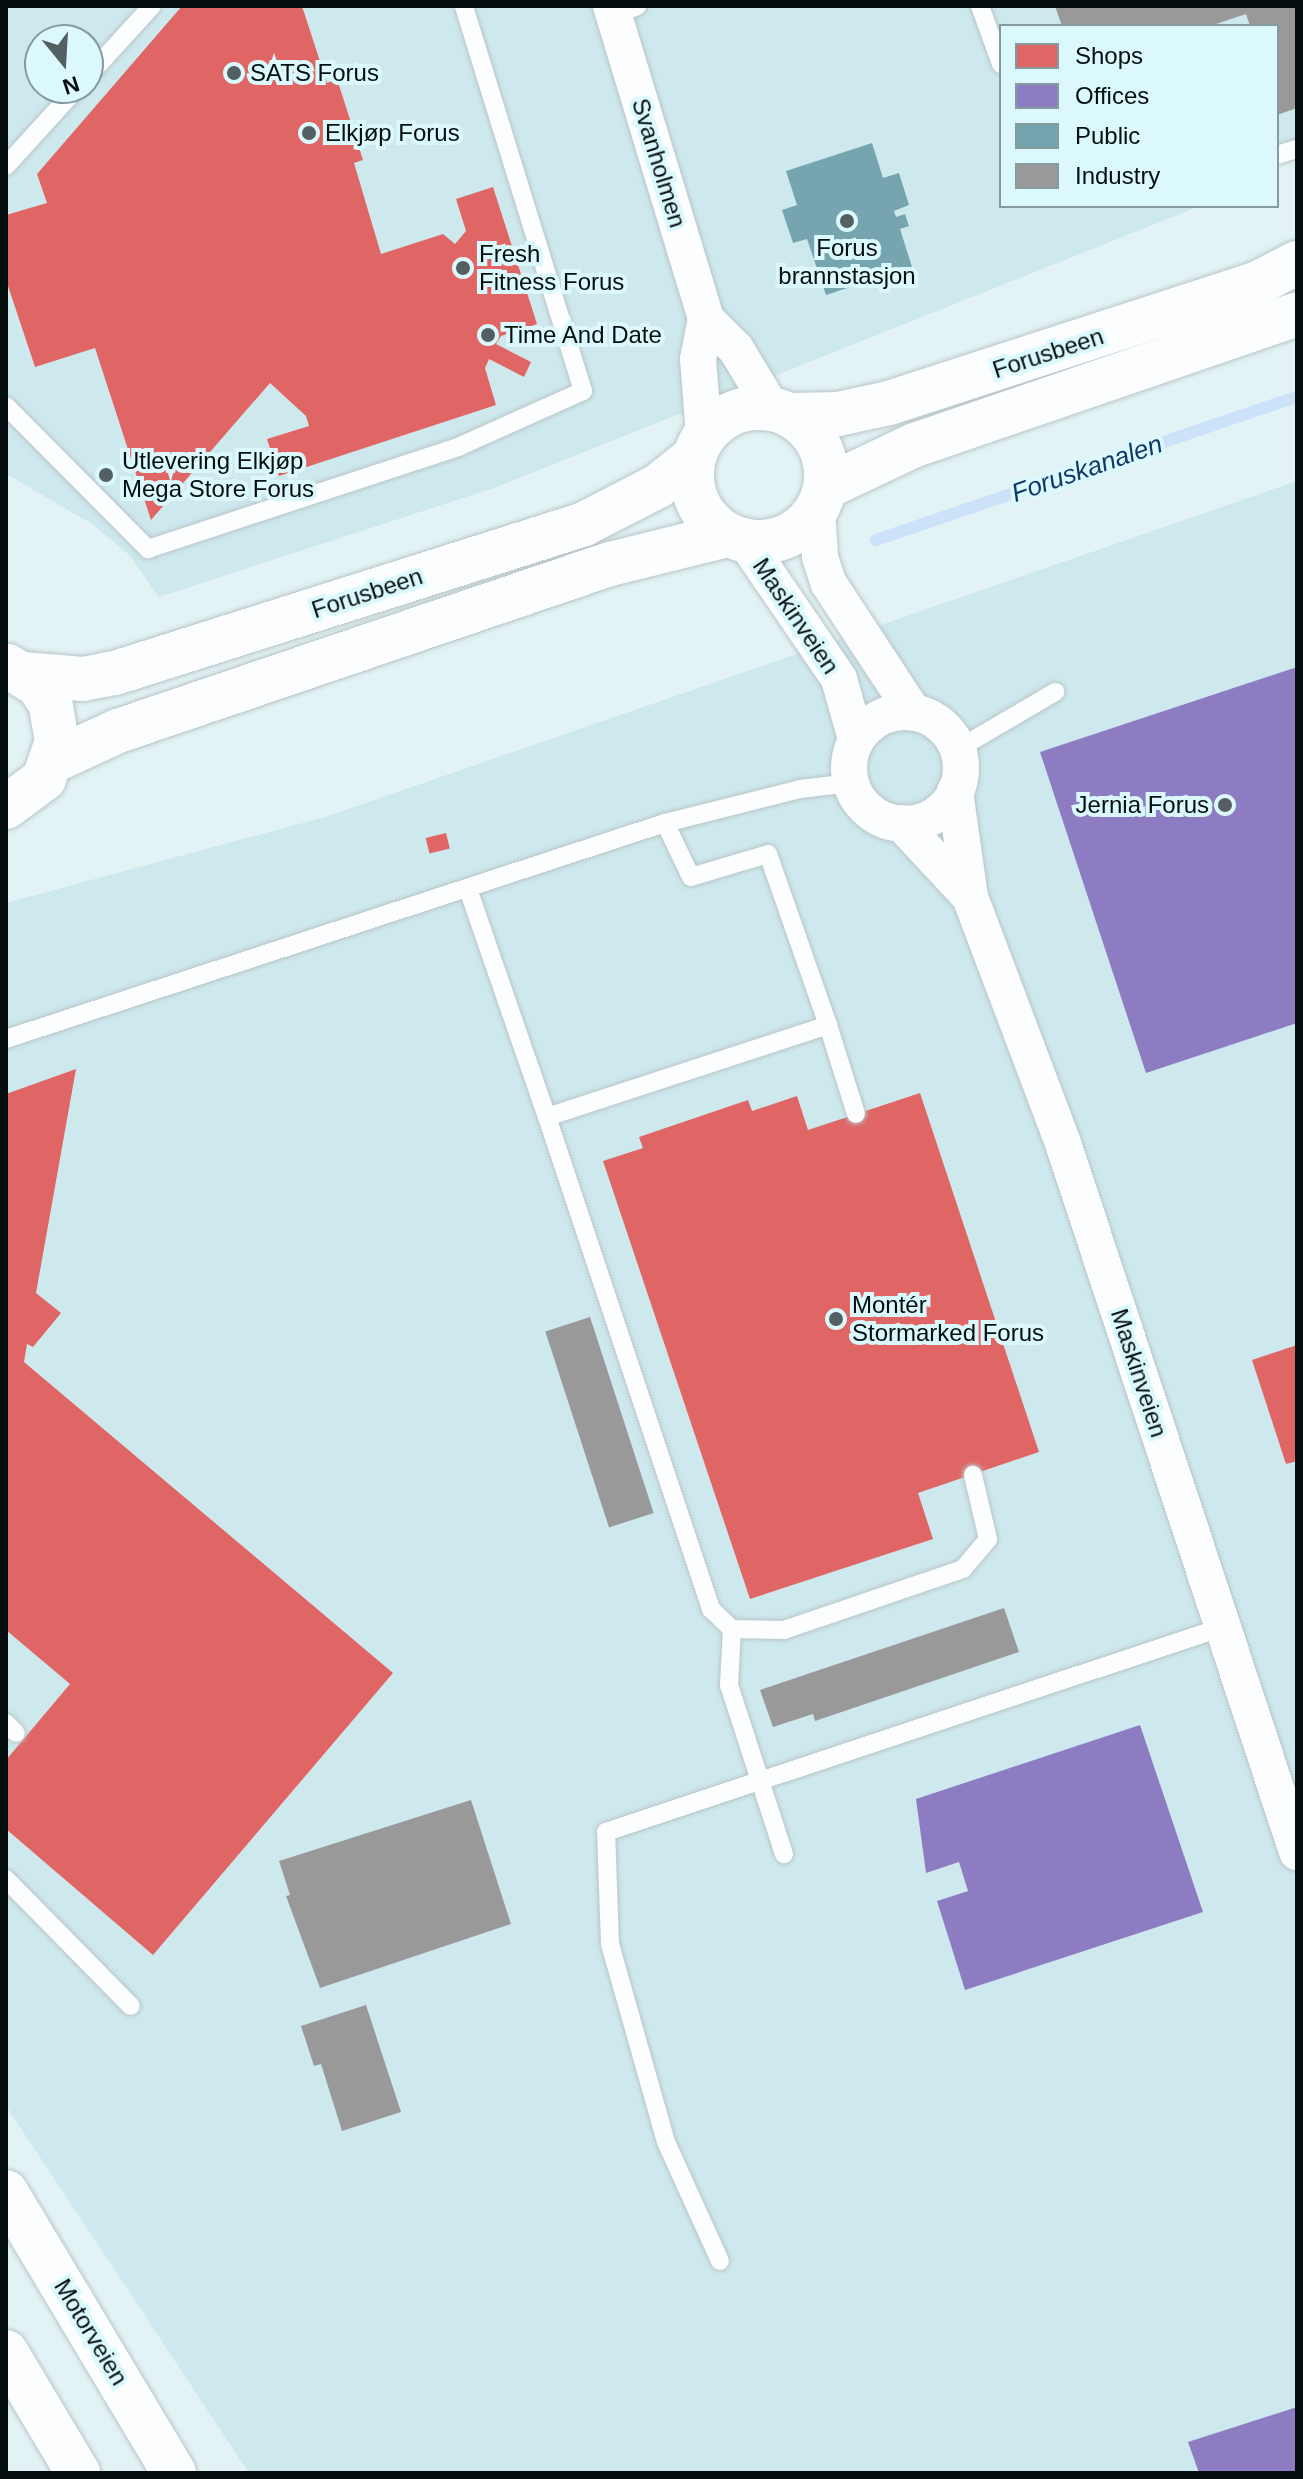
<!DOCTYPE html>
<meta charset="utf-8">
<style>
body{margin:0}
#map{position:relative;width:1303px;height:2479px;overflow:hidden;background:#e3f3f5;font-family:Arial,sans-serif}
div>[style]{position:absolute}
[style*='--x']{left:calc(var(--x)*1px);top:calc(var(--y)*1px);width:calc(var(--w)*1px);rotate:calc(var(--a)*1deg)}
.built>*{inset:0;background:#cee9ee}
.shops>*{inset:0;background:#e06666;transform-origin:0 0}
.offices>*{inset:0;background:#8e7cc3}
.public>*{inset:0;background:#76a5af}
.industry>*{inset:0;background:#999;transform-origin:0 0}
.stream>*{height:12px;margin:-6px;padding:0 6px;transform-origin:6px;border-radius:6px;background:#cbe2f8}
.roads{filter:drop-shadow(0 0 2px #b9c5c7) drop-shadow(0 0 2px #b9c5c7)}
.lane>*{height:18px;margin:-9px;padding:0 9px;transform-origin:9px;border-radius:9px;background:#fbfdfe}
.street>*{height:36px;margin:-18px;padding:0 18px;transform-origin:18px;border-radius:18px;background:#fbfdfe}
.street>.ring{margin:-18px;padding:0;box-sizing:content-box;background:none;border:36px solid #fbfdfe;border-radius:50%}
.secondary>*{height:44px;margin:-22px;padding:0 22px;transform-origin:22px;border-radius:22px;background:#fbfdfe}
.secondary>.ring{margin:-22px;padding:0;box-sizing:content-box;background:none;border:44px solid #fbfdfe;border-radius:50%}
.highway>*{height:44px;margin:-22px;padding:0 22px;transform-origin:22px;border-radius:22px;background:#fbfdfe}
.dots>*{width:22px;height:22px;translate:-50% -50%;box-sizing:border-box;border:4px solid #dbf9fd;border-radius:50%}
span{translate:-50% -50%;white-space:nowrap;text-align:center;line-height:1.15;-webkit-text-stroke:8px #dbf9fd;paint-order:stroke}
.poi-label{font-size:24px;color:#050f10}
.left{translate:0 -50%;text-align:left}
.right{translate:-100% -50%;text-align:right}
.street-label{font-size:24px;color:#050f10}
.water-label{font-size:26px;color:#0f3967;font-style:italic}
.frame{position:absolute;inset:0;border:8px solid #050f10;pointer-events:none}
.legend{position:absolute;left:999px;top:24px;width:280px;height:184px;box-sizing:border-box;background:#dbf9fd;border:2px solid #859b9e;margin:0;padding:10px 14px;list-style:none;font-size:24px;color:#050f10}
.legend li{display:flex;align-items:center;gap:16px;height:40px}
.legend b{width:40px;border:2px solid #859b9e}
.north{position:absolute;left:24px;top:24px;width:80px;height:80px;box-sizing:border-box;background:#dbf9fd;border:2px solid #859b9e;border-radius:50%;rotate:162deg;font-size:22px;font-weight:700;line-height:32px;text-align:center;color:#050f10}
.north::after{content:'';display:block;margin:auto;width:28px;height:36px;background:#535f60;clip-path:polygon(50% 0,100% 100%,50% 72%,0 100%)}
</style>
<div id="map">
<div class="built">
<div style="clip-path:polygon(evenodd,6px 6px,1297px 6px,1297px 140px,1277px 147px,1277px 26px,1001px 26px,1001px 206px,1200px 206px,497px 487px,159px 597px,129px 555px,92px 524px,6px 474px,6px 6px,40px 40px,88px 40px,88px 88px,40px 88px,40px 40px)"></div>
<div style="clip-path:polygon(1297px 481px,1297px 2473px,249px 2473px,6px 2106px,6px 903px,325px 817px)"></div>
</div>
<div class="shops">
<div style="clip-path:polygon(182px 6px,302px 6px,327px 83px,337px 79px,363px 160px,354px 163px,381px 254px,443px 234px,455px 244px,466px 231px,456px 199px,493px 187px,537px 324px,501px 336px,496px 344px,531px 362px,524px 377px,489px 359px,485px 368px,496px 405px,279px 476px,267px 439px,309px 426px,306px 416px,270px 383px,151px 520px,95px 348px,35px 367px,6px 280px,6px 215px,47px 203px,37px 174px)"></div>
<div style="left:446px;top:833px;width:16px;height:21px;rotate:76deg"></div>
<div style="clip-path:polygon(76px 1069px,36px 1293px,61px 1313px,33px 1347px,27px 1344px,24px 1362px,393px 1673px,153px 1955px,6px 1829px,6px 1760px,70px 1684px,6px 1630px,6px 1094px)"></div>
<div style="clip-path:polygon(920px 1093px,1039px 1452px,918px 1493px,933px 1539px,750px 1599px,603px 1161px,643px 1148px,639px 1137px,748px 1100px,752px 1111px,797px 1096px,808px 1130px)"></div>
<div style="clip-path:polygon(1297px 1345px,1297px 1461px,1286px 1464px,1252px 1360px)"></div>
</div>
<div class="offices">
<div style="clip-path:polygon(1297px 667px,1297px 1023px,1146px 1073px,1040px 752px)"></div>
<div style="clip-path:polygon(1140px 1725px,1203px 1912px,965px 1990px,937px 1901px,968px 1891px,959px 1862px,926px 1873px,916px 1799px)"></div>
<div style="clip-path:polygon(1297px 2407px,1297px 2473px,1199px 2473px,1188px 2442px)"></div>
</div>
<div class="public">
<div style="clip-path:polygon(872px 143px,883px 178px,899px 173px,909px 205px,894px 211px,896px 217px,905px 214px,909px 226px,900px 229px,912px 267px,826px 295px,807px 239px,793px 243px,782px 210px,797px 205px,786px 171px)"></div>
</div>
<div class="industry">
<div style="clip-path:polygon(1055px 6px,1297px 6px,1297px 108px,1277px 115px,1277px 26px,1250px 26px,1246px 14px,1210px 26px,1062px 26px)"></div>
<div style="left:590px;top:1317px;width:206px;height:47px;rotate:72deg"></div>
<div style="clip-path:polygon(1004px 1608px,1019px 1652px,815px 1721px,813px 1714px,773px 1727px,760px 1690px)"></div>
<div style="clip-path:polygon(471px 1800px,511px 1924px,320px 1988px,286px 1896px,290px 1895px,279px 1861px)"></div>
<div style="clip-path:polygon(366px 2005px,401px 2112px,342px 2131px,321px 2064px,314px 2066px,301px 2026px)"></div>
</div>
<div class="stream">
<div style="--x:876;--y:540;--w:445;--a:-18.8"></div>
</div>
<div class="roads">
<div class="lane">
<div style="--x:980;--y:6;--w:62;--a:70.1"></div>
<div style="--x:614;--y:15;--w:25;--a:-21"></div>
<div style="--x:88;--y:76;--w:95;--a:-47.6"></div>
<div style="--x:1277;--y:155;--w:21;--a:-17"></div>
<div style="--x:6;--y:166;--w:105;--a:-47.7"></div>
<div style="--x:6;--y:406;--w:202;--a:45.2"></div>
<div style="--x:148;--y:549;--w:326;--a:-18.2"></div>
<div style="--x:458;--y:447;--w:137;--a:-24.1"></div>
<div style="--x:583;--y:391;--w:403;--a:-107.2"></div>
<div style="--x:958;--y:749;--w:113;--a:-30.4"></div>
<div style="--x:468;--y:889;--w:241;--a:70.9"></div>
<div style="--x:547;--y:1117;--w:296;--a:-18.1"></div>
<div style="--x:828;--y:1025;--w:181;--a:-109.3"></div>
<div style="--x:768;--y:854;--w:80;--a:163.4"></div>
<div style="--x:691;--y:877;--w:60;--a:-115.7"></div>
<div style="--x:828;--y:1025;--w:93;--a:72.5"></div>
<div style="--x:6;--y:1039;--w:693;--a:-18.15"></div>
<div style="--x:665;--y:823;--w:139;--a:-14.1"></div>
<div style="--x:800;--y:789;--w:51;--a:-6.7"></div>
<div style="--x:547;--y:1117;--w:519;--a:71.57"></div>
<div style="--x:711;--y:1609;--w:29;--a:44"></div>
<div style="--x:732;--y:1629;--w:52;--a:1.1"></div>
<div style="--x:784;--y:1630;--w:189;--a:-18.8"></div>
<div style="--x:963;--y:1569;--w:39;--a:-50"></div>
<div style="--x:988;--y:1539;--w:66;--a:-103.2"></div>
<div style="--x:732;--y:1629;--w:56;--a:93.1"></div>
<div style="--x:729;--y:1685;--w:178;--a:72"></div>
<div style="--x:6;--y:1723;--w:14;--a:45"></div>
<div style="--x:6;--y:1879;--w:178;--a:45.5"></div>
<div style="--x:720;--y:2261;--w:131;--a:-114.4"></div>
<div style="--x:666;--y:2142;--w:206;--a:-105.8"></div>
<div style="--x:610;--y:1944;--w:112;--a:-92"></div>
<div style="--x:606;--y:1832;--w:650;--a:-18.38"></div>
</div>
<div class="street">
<div style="--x:611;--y:6;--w:327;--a:73.1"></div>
<div style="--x:706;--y:319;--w:42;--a:45"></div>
<div style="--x:736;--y:349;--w:70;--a:59"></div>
<div style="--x:704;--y:435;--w:76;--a:-94.5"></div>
<div style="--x:698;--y:359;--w:41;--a:-78.7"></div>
<div style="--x:817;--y:510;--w:47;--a:86.3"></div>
<div style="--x:820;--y:557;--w:28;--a:72"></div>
<div style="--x:829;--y:584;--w:153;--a:56.7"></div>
<div style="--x:745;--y:541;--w:167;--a:55.7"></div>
<div style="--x:839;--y:679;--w:62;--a:74.2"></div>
<div class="ring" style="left:849px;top:712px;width:76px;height:76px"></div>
<div style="--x:901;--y:823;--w:101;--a:47"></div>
<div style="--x:970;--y:897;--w:107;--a:-98.1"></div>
<div style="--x:970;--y:897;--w:263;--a:69.3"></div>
<div style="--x:1063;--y:1143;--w:747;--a:71.73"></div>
</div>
<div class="secondary">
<div class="ring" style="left:692px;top:408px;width:90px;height:90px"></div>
<div style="--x:791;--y:415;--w:47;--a:-1.2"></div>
<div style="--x:838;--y:414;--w:52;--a:-12.2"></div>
<div style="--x:889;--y:403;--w:388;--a:-18"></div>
<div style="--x:1258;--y:283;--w:44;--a:-27.1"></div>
<div style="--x:826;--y:487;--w:98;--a:-25.3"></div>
<div style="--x:915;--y:445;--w:404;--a:-18.9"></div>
<div style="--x:23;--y:674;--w:60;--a:4.8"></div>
<div style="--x:83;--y:679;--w:33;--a:-11"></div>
<div style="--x:115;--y:673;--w:492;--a:-17.6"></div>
<div style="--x:584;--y:524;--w:83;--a:-27.2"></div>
<div style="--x:658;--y:486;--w:45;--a:-38.7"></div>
<div style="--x:53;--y:761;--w:72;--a:-24.8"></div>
<div style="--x:118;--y:731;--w:520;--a:-18.75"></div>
<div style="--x:610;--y:564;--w:121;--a:-13.9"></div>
<div style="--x:6;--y:807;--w:47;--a:-36.4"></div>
<div style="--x:44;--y:779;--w:40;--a:-71.1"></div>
<div style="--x:57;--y:741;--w:39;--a:-100"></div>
<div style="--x:50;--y:703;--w:22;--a:-124"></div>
<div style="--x:38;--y:685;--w:36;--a:-148"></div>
</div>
<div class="highway">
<div style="--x:6;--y:2192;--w:327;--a:59.1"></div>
<div style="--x:6;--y:2352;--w:141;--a:59.2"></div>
</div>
</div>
<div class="dots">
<div style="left:234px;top:73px;background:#535f60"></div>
<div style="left:309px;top:133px;background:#535f60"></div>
<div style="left:847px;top:221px;background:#535f60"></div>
<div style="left:463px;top:268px;background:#535f60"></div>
<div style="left:488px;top:335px;background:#535f60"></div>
<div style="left:106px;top:475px;background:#535f60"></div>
<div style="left:1225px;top:805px;background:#535f60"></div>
<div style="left:836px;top:1319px;background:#535f60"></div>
</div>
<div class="poi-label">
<span class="left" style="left:250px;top:73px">SATS Forus</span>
<span class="left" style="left:325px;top:133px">Elkjøp Forus</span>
<span style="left:847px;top:262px">Forus<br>brannstasjon</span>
<span class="left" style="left:479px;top:268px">Fresh<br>Fitness Forus</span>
<span class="left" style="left:504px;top:335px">Time And Date</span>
<span class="left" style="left:122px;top:475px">Utlevering Elkjøp<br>Mega Store Forus</span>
<span class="right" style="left:1209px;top:805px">Jernia Forus</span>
<span class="left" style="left:852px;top:1319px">Montér<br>Stormarked Forus</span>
</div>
<div class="street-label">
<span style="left:659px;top:163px;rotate:73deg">Svanholmen</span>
<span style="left:1048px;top:353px;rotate:-18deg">Forusbeen</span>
<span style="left:367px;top:593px;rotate:-18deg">Forusbeen</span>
<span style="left:796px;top:616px;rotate:56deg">Maskinveien</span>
<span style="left:1139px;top:1373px;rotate:72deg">Maskinveien</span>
<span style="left:91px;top:2332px;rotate:59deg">Motorveien</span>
</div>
<div class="water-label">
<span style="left:1087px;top:469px;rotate:-19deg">Foruskanalen</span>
</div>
<div class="frame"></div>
<ul class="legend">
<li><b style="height:22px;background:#e06666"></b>Shops</li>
<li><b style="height:22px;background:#8e7cc3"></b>Offices</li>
<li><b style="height:22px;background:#76a5af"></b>Public</li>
<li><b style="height:22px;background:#999"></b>Industry</li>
</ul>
<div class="north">N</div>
</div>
